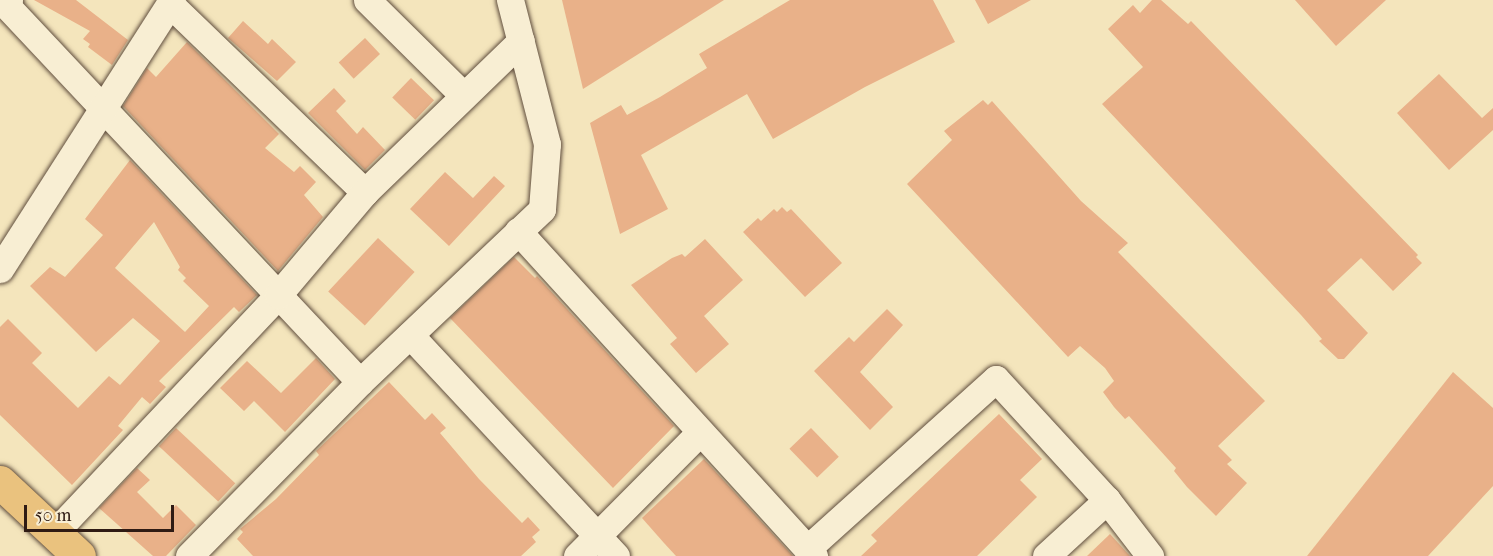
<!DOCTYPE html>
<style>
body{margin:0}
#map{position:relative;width:1493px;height:556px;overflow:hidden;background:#f4e5bc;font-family:"IM FELL French Canon",serif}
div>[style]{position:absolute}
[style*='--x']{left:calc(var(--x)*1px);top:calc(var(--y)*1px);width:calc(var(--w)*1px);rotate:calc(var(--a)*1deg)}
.building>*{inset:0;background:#e9b189;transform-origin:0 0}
.roads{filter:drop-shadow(0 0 2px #604e3e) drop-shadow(0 0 2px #604e3e)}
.minor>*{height:27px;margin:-13.5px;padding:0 13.5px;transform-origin:13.5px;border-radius:13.5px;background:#f8eed3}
.major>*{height:33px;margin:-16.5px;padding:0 16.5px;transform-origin:16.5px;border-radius:16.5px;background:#eac27e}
span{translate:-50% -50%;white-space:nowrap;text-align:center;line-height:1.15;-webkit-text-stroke:4.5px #f8eed3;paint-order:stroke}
.scale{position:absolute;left:24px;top:505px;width:150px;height:27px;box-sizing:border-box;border:3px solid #2f1b14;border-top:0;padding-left:8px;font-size:18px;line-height:21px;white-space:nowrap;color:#2f1b14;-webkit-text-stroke:4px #f8eed3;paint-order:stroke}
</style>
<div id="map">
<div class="building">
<div style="clip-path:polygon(34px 0,76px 0,128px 40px,112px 65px,88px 47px,90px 44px,83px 39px,90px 31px)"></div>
<div style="clip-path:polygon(562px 0,724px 0,583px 89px)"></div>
<div style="clip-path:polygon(790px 0,933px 0,955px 42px,865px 87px,773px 139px,747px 94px,641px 155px,668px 209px,620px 234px,590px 123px,621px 105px,627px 115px,660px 97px,707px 68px,699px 54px)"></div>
<div style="clip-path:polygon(975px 0,1031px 0,988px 24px)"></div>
<div style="clip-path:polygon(1152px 0,1161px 0,1188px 24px,1191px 21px,1418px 255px,1416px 257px,1422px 263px,1393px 291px,1361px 258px,1327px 290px,1368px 333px,1344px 359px,1338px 359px,1319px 341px,1322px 339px,1301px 315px,1102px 104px,1143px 67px,1108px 29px,1133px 5px,1140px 13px)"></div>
<div style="clip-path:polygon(1295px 0,1386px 0,1336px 46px)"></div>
<div style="clip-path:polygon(243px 21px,268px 44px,272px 39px,296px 62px,277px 81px,228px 38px)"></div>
<div style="left:365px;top:38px;width:22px;height:36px;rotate:47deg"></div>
<div style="clip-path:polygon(187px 42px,279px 134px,265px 148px,294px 172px,300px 166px,316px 182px,304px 195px,323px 217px,278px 271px,123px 106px,147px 68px,156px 77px)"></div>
<div style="clip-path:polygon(1439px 74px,1482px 118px,1493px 108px,1493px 130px,1449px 170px,1397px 113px)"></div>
<div style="left:411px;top:78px;width:32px;height:27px;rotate:44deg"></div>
<div style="clip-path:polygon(334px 88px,346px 101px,336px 111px,357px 134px,363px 127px,385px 150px,365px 170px,308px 113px)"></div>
<div style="clip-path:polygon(983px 100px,988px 105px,992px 101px,1081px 201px,1128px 243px,1118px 252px,1265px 401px,1218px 446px,1232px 460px,1227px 464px,1247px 483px,1216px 516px,1187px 487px,1174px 471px,1176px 468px,1129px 416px,1125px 419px,1114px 407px,1103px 392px,1114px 381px,1105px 368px,1080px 346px,1068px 357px,907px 184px,952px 140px,944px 131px)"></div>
<div style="clip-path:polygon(evenodd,130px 160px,257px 295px,239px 312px,234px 307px,159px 381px,166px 387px,150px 404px,142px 397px,118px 426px,123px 430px,72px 485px,0 415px,0 327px,8px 319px,42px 353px,32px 363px,78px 408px,109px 376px,120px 385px,160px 341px,133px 318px,96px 352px,30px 286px,50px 267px,65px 277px,103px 235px,85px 219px,130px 160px,154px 222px,180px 267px,178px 270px,186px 278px,183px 281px,209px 306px,185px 332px,115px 268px,154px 222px)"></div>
<div style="clip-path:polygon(445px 172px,473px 198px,494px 176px,505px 186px,449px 246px,410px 209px)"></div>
<div style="clip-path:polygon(782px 207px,787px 212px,791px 209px,842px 263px,805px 297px,743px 232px,758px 218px,761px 221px,774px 209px,777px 212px)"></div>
<div style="left:378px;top:238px;width:50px;height:73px;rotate:43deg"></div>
<div style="clip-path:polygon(705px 239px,743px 280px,704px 316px,729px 344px,696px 373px,670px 344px,677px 338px,631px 285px,672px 258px,682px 254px,685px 257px)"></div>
<div style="clip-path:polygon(514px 257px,535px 278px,537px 276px,674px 426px,613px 488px,450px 318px)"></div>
<div style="clip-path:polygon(887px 309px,903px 325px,860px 372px,893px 407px,870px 430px,814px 371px,849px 337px,854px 342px)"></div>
<div style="clip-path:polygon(316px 358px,335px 379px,285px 432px,254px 401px,244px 411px,220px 388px,247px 361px,281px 393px)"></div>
<div style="clip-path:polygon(1453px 372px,1493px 408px,1493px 486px,1428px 556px,1307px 556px)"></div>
<div style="clip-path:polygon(389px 382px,425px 420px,432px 413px,446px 428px,440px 433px,479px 479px,522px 523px,528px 517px,540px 530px,532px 537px,536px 542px,521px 556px,253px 556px,237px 539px,243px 532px,240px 529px,276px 499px,319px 455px,316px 451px)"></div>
<div style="clip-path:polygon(999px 414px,1042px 459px,1020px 480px,1037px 497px,977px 556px,861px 556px,877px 541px,871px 535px)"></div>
<div style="left:176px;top:428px;width:81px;height:25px;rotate:43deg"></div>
<div style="left:811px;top:428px;width:40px;height:30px;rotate:46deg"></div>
<div style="clip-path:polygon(704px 459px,793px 556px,676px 556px,664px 543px,642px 518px)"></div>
<div style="clip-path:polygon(137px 468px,150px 480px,137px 492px,163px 518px,176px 505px,196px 525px,166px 556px,153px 556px,99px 508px)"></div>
<div style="clip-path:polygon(1110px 534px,1130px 556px,1087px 556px)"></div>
</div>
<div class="roads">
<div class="minor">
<div style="--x:9;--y:0;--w:6;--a:121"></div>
<div style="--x:6;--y:5;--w:517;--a:46.8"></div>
<div style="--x:367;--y:0;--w:136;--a:44.7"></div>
<div style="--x:170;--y:4;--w:271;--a:44"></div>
<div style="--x:518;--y:231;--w:440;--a:47.7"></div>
<div style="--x:0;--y:269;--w:319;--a:-57.4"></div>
<div style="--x:410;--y:335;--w:302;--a:47"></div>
<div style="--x:54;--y:533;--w:327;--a:-46.7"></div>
<div style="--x:278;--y:295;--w:135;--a:-49.8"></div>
<div style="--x:365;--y:192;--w:217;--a:-44.1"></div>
<div style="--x:807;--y:549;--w:254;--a:-42"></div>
<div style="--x:996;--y:379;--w:164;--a:47.5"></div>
<div style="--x:1107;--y:500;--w:71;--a:52.5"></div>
<div style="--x:189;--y:556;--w:244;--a:-45.5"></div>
<div style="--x:360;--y:382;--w:251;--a:-43.5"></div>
<div style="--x:542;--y:209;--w:65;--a:-85.6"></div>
<div style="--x:547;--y:144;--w:149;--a:-104.4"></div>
<div style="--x:577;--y:556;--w:173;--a:-45.2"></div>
<div style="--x:1046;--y:556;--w:83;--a:-42.6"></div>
</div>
<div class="major">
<div style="--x:0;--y:482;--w:108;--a:43.1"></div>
</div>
</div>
<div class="scale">50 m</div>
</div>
